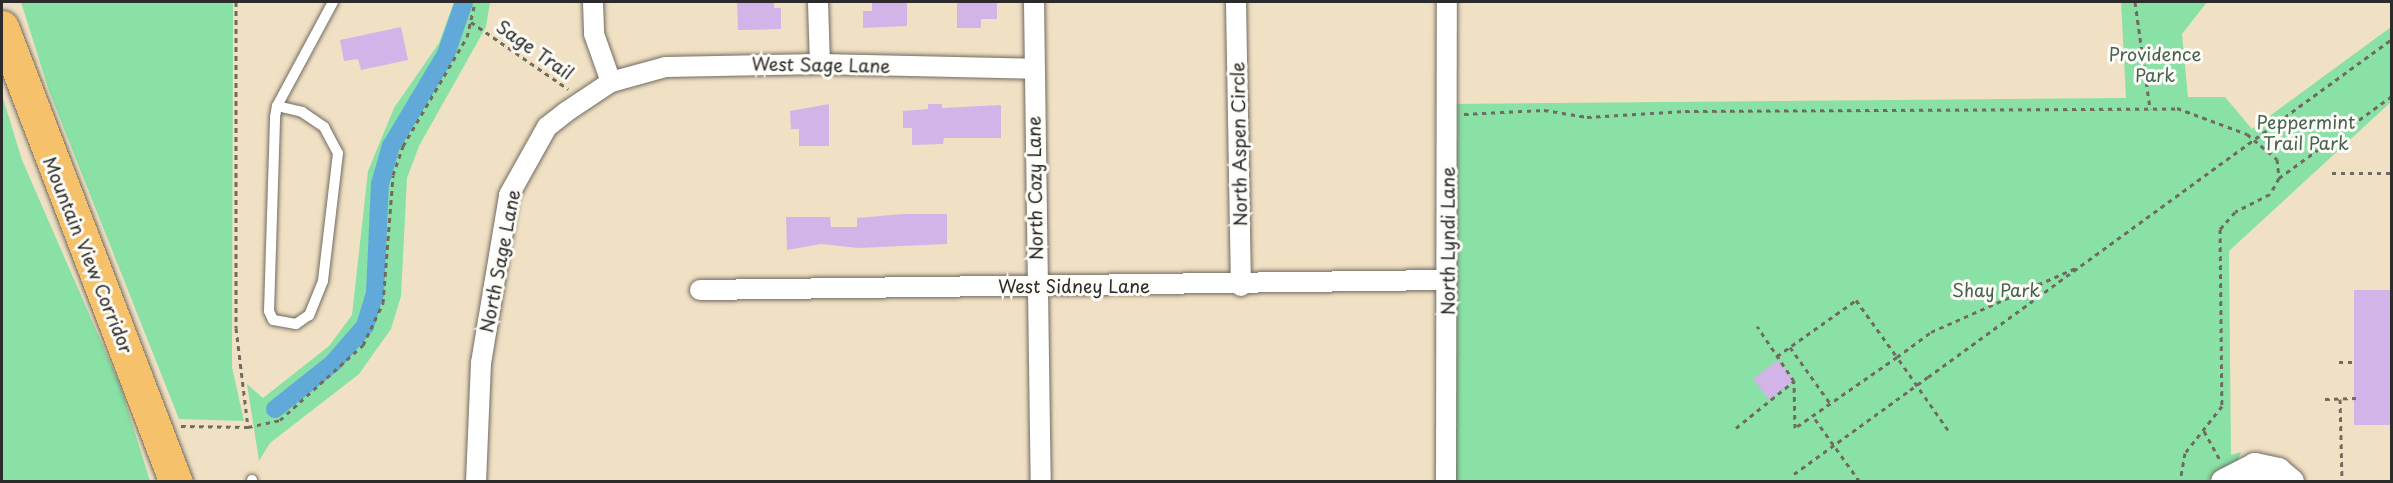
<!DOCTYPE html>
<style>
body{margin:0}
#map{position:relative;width:2393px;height:483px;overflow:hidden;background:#f1e1c4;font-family:"Playpen Sans",sans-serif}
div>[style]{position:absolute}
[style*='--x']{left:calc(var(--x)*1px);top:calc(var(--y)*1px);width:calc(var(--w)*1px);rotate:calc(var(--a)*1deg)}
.green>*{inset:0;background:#89e1a5}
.canal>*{height:18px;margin:-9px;padding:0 9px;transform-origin:9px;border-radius:9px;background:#61a9d8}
.building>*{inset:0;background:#d2b4e8;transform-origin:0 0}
.path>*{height:3px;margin-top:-1.5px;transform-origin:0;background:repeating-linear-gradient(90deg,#706b61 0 4.5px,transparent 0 9px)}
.roads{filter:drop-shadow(0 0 2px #706b61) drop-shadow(0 0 2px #706b61)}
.service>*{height:10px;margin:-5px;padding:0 5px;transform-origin:5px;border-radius:5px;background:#fff}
.minor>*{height:20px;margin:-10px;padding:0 10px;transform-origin:10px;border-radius:10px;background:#fff}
.tertiary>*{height:26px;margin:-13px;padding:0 13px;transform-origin:13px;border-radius:13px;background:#fff}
.trunk>*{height:33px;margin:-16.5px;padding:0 16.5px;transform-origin:16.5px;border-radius:16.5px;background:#f6c16b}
.path-bridge>*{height:3px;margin-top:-1.5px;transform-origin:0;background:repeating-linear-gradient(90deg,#706b61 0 4.5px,transparent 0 9px)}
span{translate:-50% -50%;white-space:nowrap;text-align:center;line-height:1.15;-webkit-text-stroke:6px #fdfcf7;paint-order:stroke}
.street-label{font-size:18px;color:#2b2b2b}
.park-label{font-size:18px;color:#476250}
.frame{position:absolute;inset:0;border:3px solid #2b2b2b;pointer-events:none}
</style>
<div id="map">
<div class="green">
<div style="clip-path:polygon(21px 2px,233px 2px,232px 367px,244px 421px,179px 419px,49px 91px)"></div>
<div style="clip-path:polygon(454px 2px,490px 2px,486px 27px,419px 146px,407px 178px,401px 296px,391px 329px,359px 374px,270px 443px,259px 461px,247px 384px,263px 398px,329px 346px,352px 315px,368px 171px,394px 108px,439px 43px)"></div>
<div style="clip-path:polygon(2121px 2px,2207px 2px,2182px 34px,2188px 97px,2225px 97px,2252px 129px,2391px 27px,2391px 102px,2229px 251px,2231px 455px,2241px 452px,2238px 460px,2207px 481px,1446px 482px,1448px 104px,2126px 98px)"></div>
<div style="clip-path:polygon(2px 95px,22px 160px,120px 385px,150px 481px,2px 481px)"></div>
</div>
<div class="canal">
<div style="--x:275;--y:409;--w:74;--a:-38.4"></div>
<div style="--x:333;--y:363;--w:49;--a:-49.1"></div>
<div style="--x:365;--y:326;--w:34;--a:-73"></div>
<div style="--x:375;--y:293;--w:109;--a:-87.4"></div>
<div style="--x:380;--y:184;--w:40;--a:-74"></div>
<div style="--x:391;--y:146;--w:107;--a:-59.1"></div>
<div style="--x:446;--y:54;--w:55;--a:-70.9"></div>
</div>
<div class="building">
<div style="clip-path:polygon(737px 2px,774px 2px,774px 8px,781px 8px,781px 29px,738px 30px)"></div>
<div style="clip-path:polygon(872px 2px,907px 2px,907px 26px,863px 28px,863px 11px,872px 11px)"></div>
<div style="clip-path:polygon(957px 2px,997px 2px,997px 19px,981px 19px,981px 28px,957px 28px)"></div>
<div style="clip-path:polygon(401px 27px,408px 60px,361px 70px,358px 59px,344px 61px,340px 40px)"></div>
<div style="clip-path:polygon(829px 104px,829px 146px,799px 146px,799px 129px,791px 129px,790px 111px)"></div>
<div style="clip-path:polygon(928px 104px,942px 104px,942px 108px,1001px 105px,1001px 138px,944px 138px,943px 144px,912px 145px,912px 128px,903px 128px,903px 111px,928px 109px)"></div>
<div style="clip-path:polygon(903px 214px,947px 214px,947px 244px,858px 248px,821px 244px,787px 250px,786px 217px,830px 217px,831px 227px,857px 227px,857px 218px)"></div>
<div style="left:2391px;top:290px;width:135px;height:37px;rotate:90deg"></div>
<div style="left:1778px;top:360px;width:26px;height:31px;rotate:53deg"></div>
</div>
<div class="path">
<div style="--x:236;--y:2;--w:326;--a:90"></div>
<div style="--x:236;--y:328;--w:100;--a:83.1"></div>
<div style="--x:2135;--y:2;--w:108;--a:82"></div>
<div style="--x:471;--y:22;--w:118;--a:34.6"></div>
<div style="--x:1464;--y:114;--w:80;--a:-2.9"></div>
<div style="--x:1544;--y:110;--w:44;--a:9.2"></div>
<div style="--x:1587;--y:117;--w:98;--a:-3.5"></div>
<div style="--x:1685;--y:111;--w:492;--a:-0.3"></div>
<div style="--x:2177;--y:108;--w:75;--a:20.4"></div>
<div style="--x:2247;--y:134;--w:39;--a:40"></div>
<div style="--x:2277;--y:159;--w:19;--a:84"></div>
<div style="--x:2279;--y:178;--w:18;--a:119"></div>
<div style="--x:2270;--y:194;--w:39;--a:153"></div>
<div style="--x:2235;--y:212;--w:23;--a:131"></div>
<div style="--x:2220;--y:229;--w:177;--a:89.4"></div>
<div style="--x:2222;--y:406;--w:60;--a:128.2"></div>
<div style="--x:2185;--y:453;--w:29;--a:100"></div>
<div style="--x:2332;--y:173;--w:60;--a:0"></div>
<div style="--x:2279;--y:178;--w:140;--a:-36"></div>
<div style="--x:1790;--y:347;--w:72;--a:54.6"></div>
<div style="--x:1777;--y:356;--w:97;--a:-35.3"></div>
<div style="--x:1856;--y:300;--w:70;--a:54.3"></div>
<div style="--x:1897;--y:357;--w:124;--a:145.2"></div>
<div style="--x:1795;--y:428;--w:47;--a:-91.2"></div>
<div style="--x:2339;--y:362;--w:16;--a:0"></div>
<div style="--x:1928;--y:377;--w:574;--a:-36.07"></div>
<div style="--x:2325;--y:399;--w:31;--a:-2"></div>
<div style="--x:2340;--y:399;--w:83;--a:88.6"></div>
<div style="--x:1815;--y:419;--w:77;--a:54.5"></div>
<div style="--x:181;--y:426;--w:67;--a:0.9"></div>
<div style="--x:248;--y:427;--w:33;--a:-12"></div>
<div style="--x:280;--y:420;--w:112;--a:-42.1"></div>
<div style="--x:363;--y:345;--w:47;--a:-64.5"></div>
<div style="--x:383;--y:303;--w:128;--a:-85.5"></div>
<div style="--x:393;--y:175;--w:31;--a:-71"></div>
<div style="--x:403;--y:146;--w:126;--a:-59.6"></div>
<div style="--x:467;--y:37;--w:36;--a:-77"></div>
<div style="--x:1736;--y:428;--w:75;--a:-39"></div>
<div style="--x:1794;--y:381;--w:66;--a:-123.9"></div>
<div style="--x:1948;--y:430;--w:89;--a:-124.9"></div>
<div style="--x:1897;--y:357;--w:42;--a:-36.3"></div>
<div style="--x:1931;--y:332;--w:161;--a:-23.9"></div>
<div style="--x:2204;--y:431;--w:33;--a:61"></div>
<div style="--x:1794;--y:474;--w:143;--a:-35.9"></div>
</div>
<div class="roads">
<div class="service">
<div style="--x:277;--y:106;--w:26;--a:13"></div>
<div style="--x:302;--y:112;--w:27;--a:34"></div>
<div style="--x:324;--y:127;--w:30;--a:62"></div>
<div style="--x:338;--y:153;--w:129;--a:96.7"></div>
<div style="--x:323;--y:281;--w:37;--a:112"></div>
<div style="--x:309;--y:315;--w:16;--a:145"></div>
<div style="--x:296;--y:324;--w:23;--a:-170"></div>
<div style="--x:273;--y:320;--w:10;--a:-114"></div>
<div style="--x:269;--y:311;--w:194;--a:-88.2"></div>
<div style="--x:275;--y:117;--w:11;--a:-80"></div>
<div style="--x:277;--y:106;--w:118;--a:-61.7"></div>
<div style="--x:252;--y:480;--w:2;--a:90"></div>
</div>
<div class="minor">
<div style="--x:593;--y:2;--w:32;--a:88"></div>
<div style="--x:594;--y:34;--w:51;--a:70.5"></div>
<div style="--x:818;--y:2;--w:62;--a:88.2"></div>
<div style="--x:1034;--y:2;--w:480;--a:89.2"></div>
<div style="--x:1236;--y:2;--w:284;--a:89"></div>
<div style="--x:700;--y:290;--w:747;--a:-0.77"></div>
<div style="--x:476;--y:482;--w:119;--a:-87.6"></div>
<div style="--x:481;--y:363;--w:170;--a:-80.5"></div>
<div style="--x:509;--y:195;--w:78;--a:-60.8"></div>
<div style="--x:547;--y:127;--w:24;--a:-38"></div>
<div style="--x:566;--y:112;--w:54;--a:-33.7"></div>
<div style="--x:611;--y:82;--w:57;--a:-15.3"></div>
<div style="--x:666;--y:67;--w:154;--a:-1.1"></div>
<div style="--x:820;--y:64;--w:214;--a:1.3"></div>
<div style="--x:1446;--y:482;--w:480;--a:-89.9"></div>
</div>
<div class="tertiary">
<div style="--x:2224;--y:482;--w:35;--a:-27"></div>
<div style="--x:2255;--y:466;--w:24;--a:12"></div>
<div style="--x:2278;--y:471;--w:17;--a:40"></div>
</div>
<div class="trunk">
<div style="--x:2;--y:27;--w:487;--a:69.1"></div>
</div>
</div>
<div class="path-bridge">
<div style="--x:1910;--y:390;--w:22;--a:-36"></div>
</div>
<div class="street-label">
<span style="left:535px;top:50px;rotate:35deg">Sage Trail</span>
<span style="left:821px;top:65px;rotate:1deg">West Sage Lane</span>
<span style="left:1239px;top:144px;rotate:-91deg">North Aspen Circle</span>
<span style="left:1035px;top:188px;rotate:-91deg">North Cozy Lane</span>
<span style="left:1448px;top:241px;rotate:-90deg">North Lyndi Lane</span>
<span style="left:88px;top:255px;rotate:68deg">Mountain View Corridor</span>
<span style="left:500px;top:261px;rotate:-79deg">North Sage Lane</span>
<span style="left:1074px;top:286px">West Sidney Lane</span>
</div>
<div class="park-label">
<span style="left:2155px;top:65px">Providence<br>Park</span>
<span style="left:2306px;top:133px">Peppermint<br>Trail Park</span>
<span style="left:1996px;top:290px">Shay Park</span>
</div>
<div class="frame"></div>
</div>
